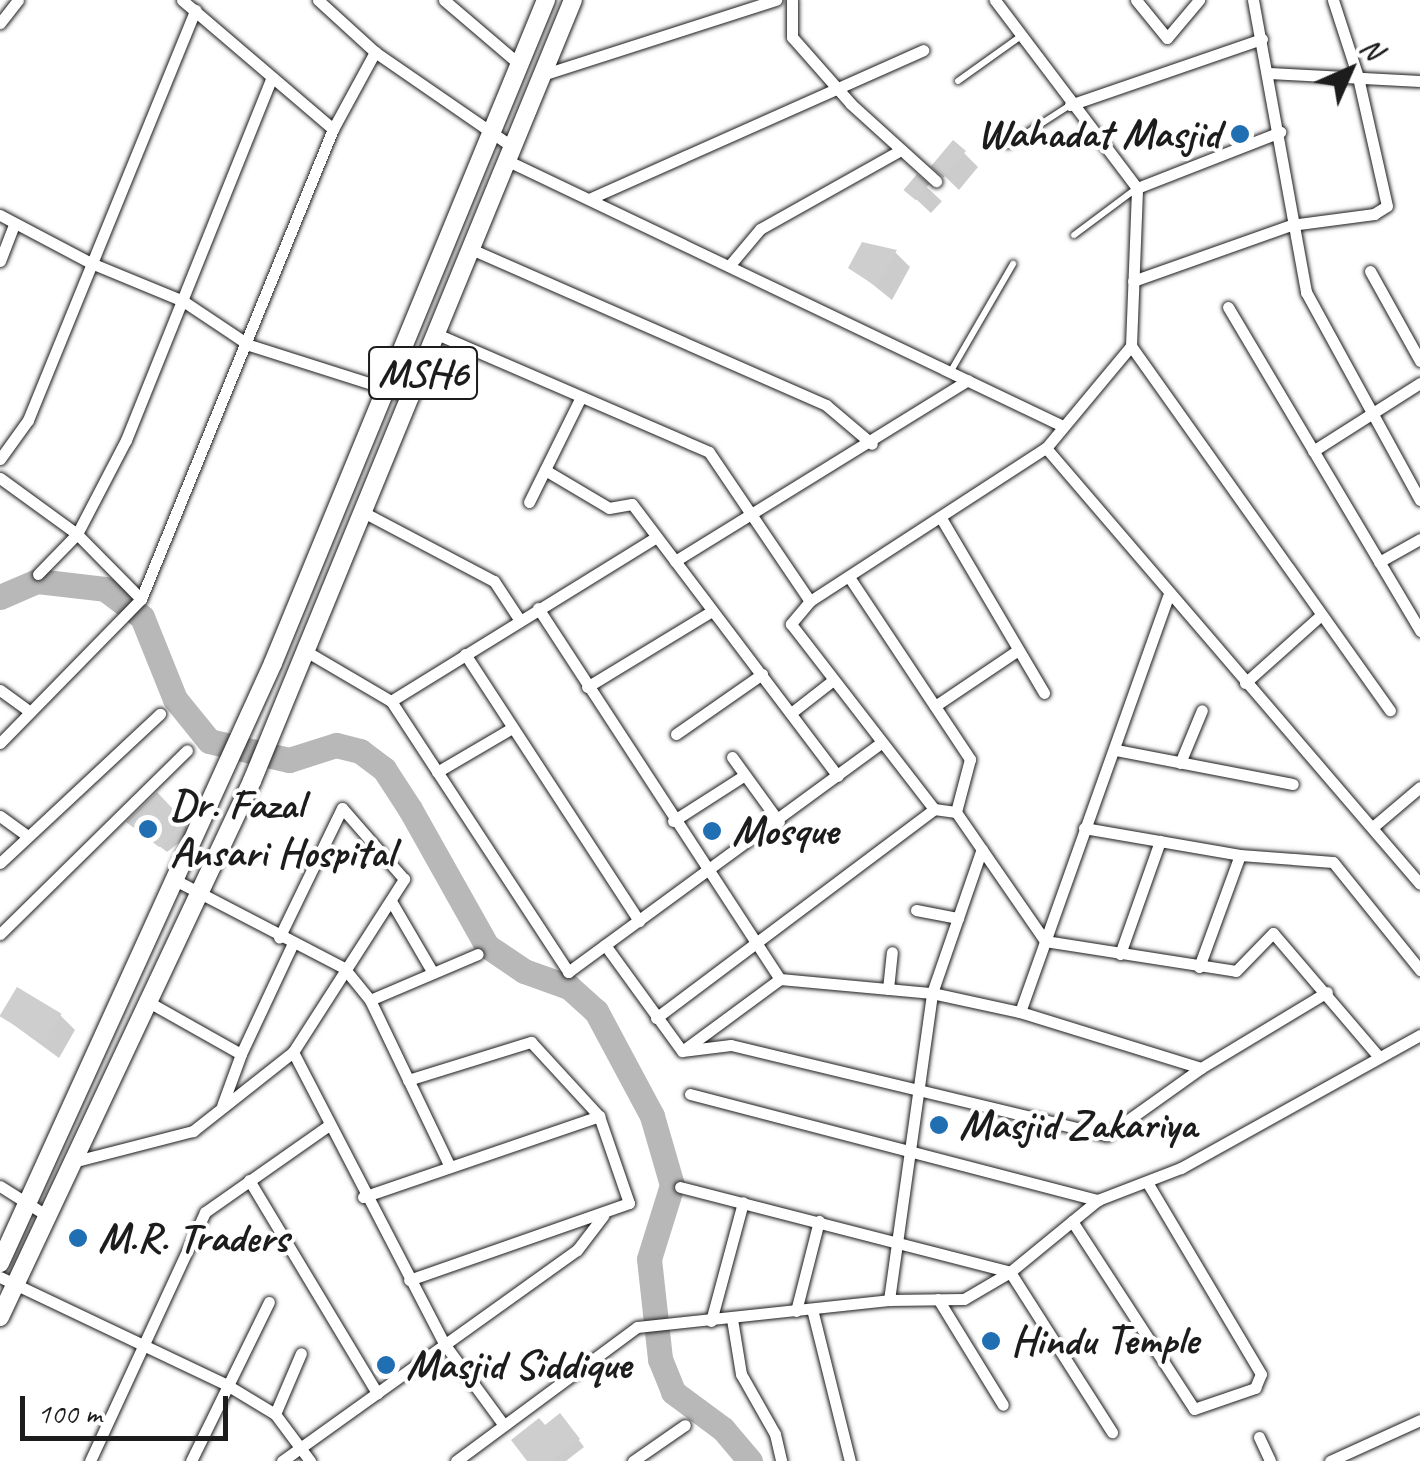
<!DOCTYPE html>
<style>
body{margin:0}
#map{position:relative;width:1420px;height:1461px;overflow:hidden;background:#fff;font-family:Caveat,sans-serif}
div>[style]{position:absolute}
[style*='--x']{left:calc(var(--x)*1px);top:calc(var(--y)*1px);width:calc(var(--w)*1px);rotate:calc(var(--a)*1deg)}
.shadow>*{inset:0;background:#0003;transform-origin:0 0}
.river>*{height:25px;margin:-12.5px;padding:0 12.5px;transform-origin:12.5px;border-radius:12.5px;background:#b8b8b8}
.building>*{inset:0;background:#cecece;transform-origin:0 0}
.roads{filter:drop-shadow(0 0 2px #1c1c1c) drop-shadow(0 0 2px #1c1c1c)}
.lane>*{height:6px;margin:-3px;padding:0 3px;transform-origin:3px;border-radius:3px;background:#fff}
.street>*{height:11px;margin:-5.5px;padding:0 5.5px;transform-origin:5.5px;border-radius:5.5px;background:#fff}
.primary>*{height:18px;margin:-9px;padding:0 9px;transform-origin:9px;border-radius:9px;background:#fff}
.dots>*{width:28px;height:28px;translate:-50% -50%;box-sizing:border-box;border:5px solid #fff;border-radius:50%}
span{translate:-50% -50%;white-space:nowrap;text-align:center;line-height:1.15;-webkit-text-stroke:8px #fff;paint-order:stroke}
.shield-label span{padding:2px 8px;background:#fff;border:2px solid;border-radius:8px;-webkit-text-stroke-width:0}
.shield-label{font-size:40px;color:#1c1c1c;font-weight:700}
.poi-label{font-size:42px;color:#1c1c1c;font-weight:700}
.right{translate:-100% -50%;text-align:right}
.left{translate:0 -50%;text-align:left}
.north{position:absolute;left:1300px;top:20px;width:100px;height:100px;-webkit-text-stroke:8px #fff;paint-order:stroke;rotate:45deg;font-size:28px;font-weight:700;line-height:40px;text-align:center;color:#1c1c1c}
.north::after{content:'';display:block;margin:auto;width:35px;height:45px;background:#1c1c1c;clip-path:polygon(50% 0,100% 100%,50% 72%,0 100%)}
.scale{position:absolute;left:20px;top:1396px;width:208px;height:45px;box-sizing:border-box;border:5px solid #1c1c1c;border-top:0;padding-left:12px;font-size:30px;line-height:35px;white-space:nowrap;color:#1c1c1c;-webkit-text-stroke:8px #fff;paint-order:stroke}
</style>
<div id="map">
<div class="shadow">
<div style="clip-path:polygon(964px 153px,978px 167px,959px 190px,933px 165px)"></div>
<div style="left:917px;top:178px;width:34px;height:16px;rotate:43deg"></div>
<div style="clip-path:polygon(863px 245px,896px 253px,910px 267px,892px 300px,851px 267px)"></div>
<div style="clip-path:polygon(157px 796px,192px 833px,167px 852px,136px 828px)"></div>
<div style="clip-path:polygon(60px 1015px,75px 1030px,59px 1058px,3px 1017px)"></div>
<div style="clip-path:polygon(566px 1423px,584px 1447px,566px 1461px,530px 1461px,545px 1428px)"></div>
</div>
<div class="river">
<div style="--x:0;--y:597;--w:40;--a:-23.4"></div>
<div style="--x:37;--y:581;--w:68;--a:6.7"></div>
<div style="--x:105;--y:589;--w:46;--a:37.1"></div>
<div style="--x:142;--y:617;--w:88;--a:68.1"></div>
<div style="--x:175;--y:699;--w:54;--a:51"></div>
<div style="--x:209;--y:741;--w:82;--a:13.4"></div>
<div style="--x:289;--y:760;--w:49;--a:-17.7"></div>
<div style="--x:336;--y:745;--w:25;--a:14"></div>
<div style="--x:360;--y:751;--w:30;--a:37"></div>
<div style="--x:384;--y:769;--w:48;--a:57"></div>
<div style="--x:410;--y:809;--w:157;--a:60.7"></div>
<div style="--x:487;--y:946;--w:45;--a:34"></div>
<div style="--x:524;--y:971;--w:48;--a:19.6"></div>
<div style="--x:569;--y:987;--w:36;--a:42"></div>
<div style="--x:596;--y:1011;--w:119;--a:61.9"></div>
<div style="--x:652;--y:1116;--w:72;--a:73.8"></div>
<div style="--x:672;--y:1185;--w:77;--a:107.3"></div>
<div style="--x:649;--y:1259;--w:101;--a:83.7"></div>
<div style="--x:660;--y:1359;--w:35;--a:68"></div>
<div style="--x:673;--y:1392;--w:62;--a:36.5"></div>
<div style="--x:723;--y:1429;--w:42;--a:49.8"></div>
</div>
<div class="building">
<div style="left:953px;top:140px;width:17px;height:35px;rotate:40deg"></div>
<div style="left:917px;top:174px;width:16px;height:21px;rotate:40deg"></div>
<div style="clip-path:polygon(862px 242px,897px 250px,877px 287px,848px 268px)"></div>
<div style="clip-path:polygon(157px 792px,188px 825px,159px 847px,126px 822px)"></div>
<div style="left:17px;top:987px;width:52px;height:34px;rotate:31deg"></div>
<div style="clip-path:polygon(560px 1413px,580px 1439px,551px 1461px,527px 1461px,511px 1440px,539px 1418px,545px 1425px)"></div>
</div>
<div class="roads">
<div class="lane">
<div style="--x:958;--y:81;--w:77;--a:-35.5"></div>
<div style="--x:1008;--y:145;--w:74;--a:-32.8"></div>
<div style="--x:1074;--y:235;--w:79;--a:-36.7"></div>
<div style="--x:951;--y:371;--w:124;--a:-59.9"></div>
</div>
<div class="street">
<div style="--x:182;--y:0;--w:199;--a:40.5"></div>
<div style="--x:318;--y:0;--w:77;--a:42.4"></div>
<div style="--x:375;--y:52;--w:164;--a:34.6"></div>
<div style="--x:444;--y:0;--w:99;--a:40.5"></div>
<div style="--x:792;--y:0;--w:37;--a:90"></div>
<div style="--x:792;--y:37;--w:89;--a:48.6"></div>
<div style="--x:851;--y:104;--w:115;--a:42.2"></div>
<div style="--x:1136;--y:0;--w:49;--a:50.8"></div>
<div style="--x:1167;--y:38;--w:50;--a:-49.9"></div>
<div style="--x:1253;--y:0;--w:297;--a:79.7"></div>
<div style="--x:1306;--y:292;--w:237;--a:61.3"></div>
<div style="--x:0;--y:23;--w:29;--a:-52"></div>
<div style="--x:1269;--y:73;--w:151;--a:3"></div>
<div style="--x:542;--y:75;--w:246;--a:-17.8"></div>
<div style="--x:1070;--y:105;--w:203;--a:-19"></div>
<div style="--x:506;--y:160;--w:617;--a:25.53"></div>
<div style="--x:1137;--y:188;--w:154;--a:-21.4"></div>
<div style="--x:589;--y:199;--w:366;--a:-24"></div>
<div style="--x:0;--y:215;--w:103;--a:27.8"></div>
<div style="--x:91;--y:263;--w:100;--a:22.4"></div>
<div style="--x:183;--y:301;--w:79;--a:33.7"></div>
<div style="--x:249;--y:345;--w:172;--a:17.6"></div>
<div style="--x:471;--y:249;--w:388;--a:23.7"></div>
<div style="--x:826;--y:405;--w:60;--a:40.3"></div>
<div style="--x:0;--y:261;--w:40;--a:-69"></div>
<div style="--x:729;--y:266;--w:48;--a:-50"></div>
<div style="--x:760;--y:229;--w:162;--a:-29.3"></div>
<div style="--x:1370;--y:271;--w:103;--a:60.9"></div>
<div style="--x:1133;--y:281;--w:168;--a:-19.5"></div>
<div style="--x:1291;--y:225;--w:84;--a:-7.5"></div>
<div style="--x:1374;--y:214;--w:15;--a:-32"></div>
<div style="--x:1387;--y:206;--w:132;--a:-102.7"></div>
<div style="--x:1358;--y:77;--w:81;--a:-108"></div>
<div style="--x:1228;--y:307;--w:377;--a:59.3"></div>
<div style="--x:439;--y:335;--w:294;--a:23.4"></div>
<div style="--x:709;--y:452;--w:180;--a:55.9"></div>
<div style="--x:810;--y:601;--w:281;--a:-33"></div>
<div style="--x:1046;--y:448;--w:133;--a:-50.2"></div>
<div style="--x:1131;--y:346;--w:158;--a:-87.8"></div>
<div style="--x:1137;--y:188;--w:236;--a:-127.1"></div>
<div style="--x:1131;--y:346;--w:447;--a:54.6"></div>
<div style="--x:1046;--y:448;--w:574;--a:49.38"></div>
<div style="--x:1313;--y:451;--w:127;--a:-32.4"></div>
<div style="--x:0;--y:459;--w:48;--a:-54.3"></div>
<div style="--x:28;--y:420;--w:443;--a:-67.8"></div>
<div style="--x:545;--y:470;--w:74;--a:30.7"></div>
<div style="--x:609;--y:508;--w:23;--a:-10"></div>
<div style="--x:632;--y:504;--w:341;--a:52.9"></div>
<div style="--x:0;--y:478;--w:95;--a:36"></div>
<div style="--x:77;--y:534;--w:91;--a:45.4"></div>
<div style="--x:529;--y:502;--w:117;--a:-63.7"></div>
<div style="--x:363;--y:512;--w:148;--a:27.8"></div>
<div style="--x:494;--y:581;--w:45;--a:56.7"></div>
<div style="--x:941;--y:518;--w:203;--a:59.5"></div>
<div style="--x:675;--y:561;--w:344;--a:-31.7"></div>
<div style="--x:1379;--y:562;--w:47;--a:-29.3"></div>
<div style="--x:38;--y:574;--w:56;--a:-45.7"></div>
<div style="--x:77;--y:534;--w:106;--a:-62.5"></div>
<div style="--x:126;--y:440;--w:391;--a:-68.1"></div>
<div style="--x:849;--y:577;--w:219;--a:56.4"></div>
<div style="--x:970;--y:759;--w:55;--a:104.8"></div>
<div style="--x:956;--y:812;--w:157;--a:55.4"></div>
<div style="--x:1045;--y:941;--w:193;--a:8.9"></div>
<div style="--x:1236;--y:971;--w:53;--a:-45.8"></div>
<div style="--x:1273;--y:933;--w:162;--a:49.5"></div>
<div style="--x:810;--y:601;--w:30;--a:130"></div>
<div style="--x:791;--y:624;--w:234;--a:52.3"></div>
<div style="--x:934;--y:809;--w:22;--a:8"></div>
<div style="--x:538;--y:608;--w:443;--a:56.9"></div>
<div style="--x:780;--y:979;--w:153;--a:5.3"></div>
<div style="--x:932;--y:993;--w:90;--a:12.2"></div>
<div style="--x:1020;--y:1012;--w:189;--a:17.2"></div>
<div style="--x:304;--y:650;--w:101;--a:30.4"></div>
<div style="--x:391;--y:701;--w:324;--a:56.8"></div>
<div style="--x:568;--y:972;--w:386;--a:-36.2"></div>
<div style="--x:465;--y:654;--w:319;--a:56.9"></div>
<div style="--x:1245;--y:683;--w:102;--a:-41.8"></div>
<div style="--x:587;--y:687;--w:146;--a:-31.3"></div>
<div style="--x:0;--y:690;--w:36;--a:36"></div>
<div style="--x:391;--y:701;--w:312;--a:-31.7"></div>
<div style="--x:935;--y:706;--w:100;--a:-34"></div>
<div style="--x:791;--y:713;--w:52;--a:-38"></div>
<div style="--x:676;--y:734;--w:105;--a:-34.9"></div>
<div style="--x:0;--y:743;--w:202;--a:-45.6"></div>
<div style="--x:141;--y:599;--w:508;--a:-67.78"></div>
<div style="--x:333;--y:129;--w:88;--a:-61.4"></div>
<div style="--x:1116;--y:750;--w:180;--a:10.9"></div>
<div style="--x:732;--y:757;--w:80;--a:54.1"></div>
<div style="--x:1180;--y:763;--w:57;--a:-67.5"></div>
<div style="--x:437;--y:772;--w:87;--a:-30.4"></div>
<div style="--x:0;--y:816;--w:34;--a:36"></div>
<div style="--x:673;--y:821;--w:85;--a:-32.6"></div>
<div style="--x:1374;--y:826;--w:60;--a:-40.3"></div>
<div style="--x:1084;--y:828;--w:158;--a:9.8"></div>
<div style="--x:1240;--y:855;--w:93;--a:4.3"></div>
<div style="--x:1333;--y:862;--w:139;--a:51.1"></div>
<div style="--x:0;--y:863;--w:219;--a:-43"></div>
<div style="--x:175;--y:880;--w:191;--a:27.5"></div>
<div style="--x:344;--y:968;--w:41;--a:50.9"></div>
<div style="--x:370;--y:1000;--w:181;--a:64.4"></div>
<div style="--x:391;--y:901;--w:83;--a:59.7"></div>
<div style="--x:916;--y:910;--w:43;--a:10.8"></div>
<div style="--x:0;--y:934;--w:262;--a:-44.5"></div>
<div style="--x:605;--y:945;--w:131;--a:54"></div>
<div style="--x:1120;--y:954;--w:120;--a:-70.5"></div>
<div style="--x:1199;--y:967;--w:119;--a:-69.9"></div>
<div style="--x:888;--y:989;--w:37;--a:-84"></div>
<div style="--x:145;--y:1000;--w:110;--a:29.4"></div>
<div style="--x:241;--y:1054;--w:55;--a:110.1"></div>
<div style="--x:370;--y:1000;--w:117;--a:-23.1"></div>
<div style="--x:1020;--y:1012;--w:441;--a:-70.4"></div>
<div style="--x:656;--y:1018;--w:348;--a:-36.9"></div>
<div style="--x:685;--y:1049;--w:118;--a:-36.4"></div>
<div style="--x:682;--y:1051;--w:49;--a:-7"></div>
<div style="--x:731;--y:1045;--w:387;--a:13.5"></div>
<div style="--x:1107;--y:1135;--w:115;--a:-35.5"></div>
<div style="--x:1201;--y:1068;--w:147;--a:-31.1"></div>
<div style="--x:293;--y:1052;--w:330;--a:62.6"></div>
<div style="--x:445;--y:1345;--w:98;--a:53.7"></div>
<div style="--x:241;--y:1054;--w:120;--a:-64.9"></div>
<div style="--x:408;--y:1080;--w:129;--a:-17.2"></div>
<div style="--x:531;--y:1042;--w:100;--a:47.4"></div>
<div style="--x:599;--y:1116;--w:92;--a:71"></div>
<div style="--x:629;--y:1203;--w:233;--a:160.7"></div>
<div style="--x:690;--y:1094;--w:422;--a:14.6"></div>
<div style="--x:76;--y:1161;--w:121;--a:-14.4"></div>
<div style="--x:193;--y:1131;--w:127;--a:-38.3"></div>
<div style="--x:293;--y:1052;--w:206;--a:-57.3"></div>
<div style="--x:404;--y:879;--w:94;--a:-131.1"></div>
<div style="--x:342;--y:808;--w:144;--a:115.9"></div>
<div style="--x:249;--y:1180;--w:249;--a:59"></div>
<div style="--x:0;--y:1186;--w:58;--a:32.3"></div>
<div style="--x:680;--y:1187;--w:341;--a:14.4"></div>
<div style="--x:1010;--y:1272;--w:190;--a:57.5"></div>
<div style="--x:363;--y:1197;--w:250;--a:-18.9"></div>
<div style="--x:1072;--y:1221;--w:224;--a:57"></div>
<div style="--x:1194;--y:1409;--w:65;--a:-19"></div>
<div style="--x:1255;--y:1388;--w:15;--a:-67"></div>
<div style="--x:1261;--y:1374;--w:223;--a:-120.7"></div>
<div style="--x:0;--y:1277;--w:251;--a:25.4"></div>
<div style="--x:227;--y:1385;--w:56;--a:31.1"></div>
<div style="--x:275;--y:1414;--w:59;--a:53.3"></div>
<div style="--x:938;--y:1299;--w:124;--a:58.5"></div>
<div style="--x:889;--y:1300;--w:310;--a:-82"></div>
<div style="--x:932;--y:993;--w:152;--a:-70.9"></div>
<div style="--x:812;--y:1309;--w:157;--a:76"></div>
<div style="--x:796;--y:1311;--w:93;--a:-75.7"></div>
<div style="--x:732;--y:1319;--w:56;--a:80.7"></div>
<div style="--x:741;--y:1374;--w:69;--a:60.5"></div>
<div style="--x:775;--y:1434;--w:28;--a:77"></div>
<div style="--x:711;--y:1321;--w:123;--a:-74.9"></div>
<div style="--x:275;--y:1414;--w:66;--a:-66.9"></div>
<div style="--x:1259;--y:1437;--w:26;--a:65"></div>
<div style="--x:90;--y:1461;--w:274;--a:-65.2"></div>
<div style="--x:205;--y:1212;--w:150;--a:-35"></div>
<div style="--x:191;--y:1461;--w:177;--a:-63.9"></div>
<div style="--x:282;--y:1461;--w:363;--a:-35.6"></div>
<div style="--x:577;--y:1250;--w:43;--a:-52.6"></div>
<div style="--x:456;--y:1461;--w:225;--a:-36.5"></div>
<div style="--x:637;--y:1327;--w:253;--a:-6.1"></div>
<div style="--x:889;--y:1300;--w:75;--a:-0.8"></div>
<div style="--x:964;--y:1299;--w:53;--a:-30.4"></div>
<div style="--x:1010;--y:1272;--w:114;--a:-39.3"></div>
<div style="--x:1098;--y:1200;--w:89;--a:-21.1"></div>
<div style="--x:1181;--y:1168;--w:274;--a:-29.1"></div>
<div style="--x:633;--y:1461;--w:63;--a:-34.7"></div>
<div style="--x:1330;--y:1461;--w:99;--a:-24.5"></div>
</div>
<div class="primary">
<div style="--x:0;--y:1263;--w:659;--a:-65.53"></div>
<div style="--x:273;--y:663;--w:717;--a:-67.62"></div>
<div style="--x:0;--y:1317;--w:592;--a:-64.82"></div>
<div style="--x:252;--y:781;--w:844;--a:-67.66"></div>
</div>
</div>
<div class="dots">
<div style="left:1240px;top:134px;background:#1f6fb2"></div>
<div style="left:148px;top:829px;background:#1f6fb2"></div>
<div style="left:712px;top:831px;background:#1f6fb2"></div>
<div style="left:939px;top:1125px;background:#1f6fb2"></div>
<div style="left:78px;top:1238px;background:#1f6fb2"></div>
<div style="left:991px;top:1341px;background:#1f6fb2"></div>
<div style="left:386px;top:1365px;background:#1f6fb2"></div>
</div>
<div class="shield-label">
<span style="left:423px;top:373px">MSH6</span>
</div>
<div class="poi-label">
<span class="right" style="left:1220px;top:134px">Wahadat Masjid</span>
<span class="left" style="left:170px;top:829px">Dr. Fazal<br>Ansari Hospital</span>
<span class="left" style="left:732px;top:831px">Mosque</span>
<span class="left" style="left:959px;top:1125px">Masjid Zakariya</span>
<span class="left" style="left:98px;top:1238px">M.R. Traders</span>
<span class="left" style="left:1011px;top:1341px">Hindu Temple</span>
<span class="left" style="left:406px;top:1365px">Masjid Siddique</span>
</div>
<div class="north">N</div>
<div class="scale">100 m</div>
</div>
